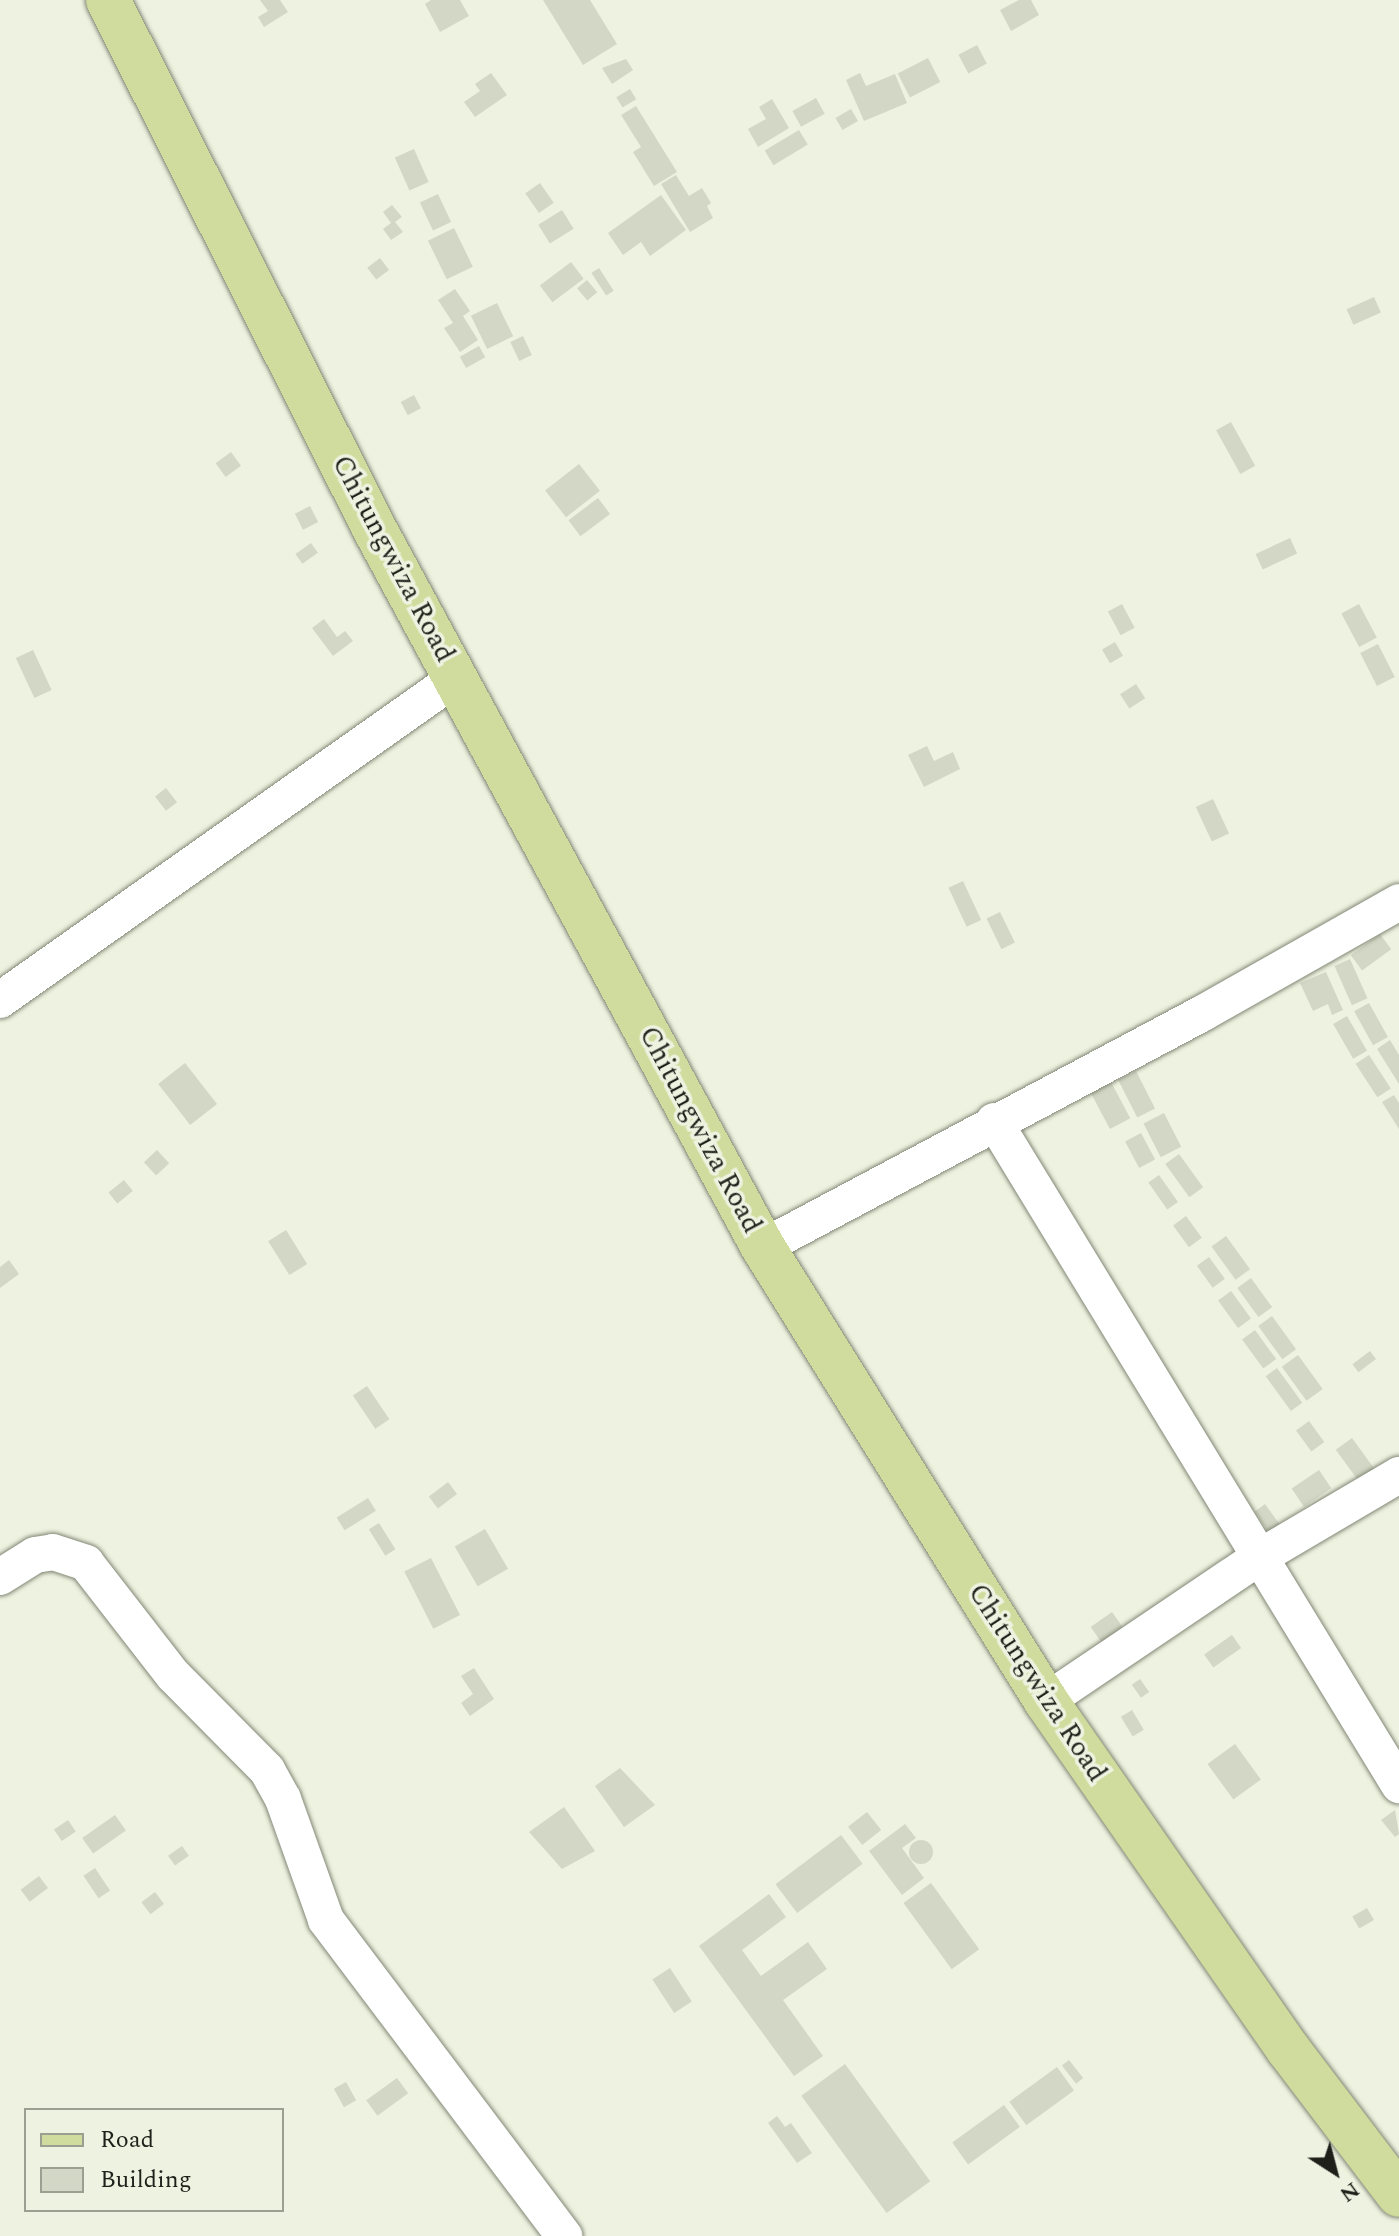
<!DOCTYPE html>
<style>
body{margin:0}
#map{position:relative;width:1399px;height:2236px;overflow:hidden;background:#eef2e0;font-family:Spectral,serif}
div>[style]{position:absolute}
[style*='--x']{left:calc(var(--x)*1px);top:calc(var(--y)*1px);width:calc(var(--w)*1px);rotate:calc(var(--a)*1deg)}
.building>*{inset:0;background:#d3d8c6;transform-origin:0 0}
.round{border-radius:50%}
.roads{filter:drop-shadow(0 0 2px #828776) drop-shadow(0 0 2px #828776)}
.minor>*{height:36px;margin:-18px;padding:0 18px;transform-origin:18px;border-radius:18px;background:#fff}
.major>*{height:44px;margin:-22px;padding:0 22px;transform-origin:22px;border-radius:22px;background:#d0dc9d}
span{translate:-50% -50%;white-space:nowrap;text-align:center;line-height:1.15;-webkit-text-stroke:7px #eef2e0;paint-order:stroke}
.street-label{font-size:28px;color:#1f201a}
.legend{position:absolute;left:24px;top:2108px;width:260px;height:104px;box-sizing:border-box;background:#eef2e0;border:2px solid #9b9e91;margin:0;padding:10px 14px;list-style:none;font-size:24px;color:#1f201a}
.legend li{display:flex;align-items:center;gap:16px;height:40px}
.legend b{width:40px;border:2px solid #9b9e91}
.north{position:absolute;left:1295px;top:2132px;width:80px;height:80px;-webkit-text-stroke:6px #eef2e0;paint-order:stroke;rotate:144deg;font-size:22px;font-weight:700;line-height:32px;text-align:center;color:#1f201a}
.north::after{content:'';display:block;margin:auto;width:28px;height:36px;background:#1f201a;clip-path:polygon(50% 0,100% 100%,50% 72%,0 100%)}
</style>
<div id="map">
<div class="building">
<div style="clip-path:polygon(260px 0,280px 0,288px 12px,264px 27px,258px 17px,268px 11px)"></div>
<div style="clip-path:polygon(431px 0,460px 0,469px 16px,440px 32px,425px 4px)"></div>
<div style="clip-path:polygon(543px 0,590px 0,617px 44px,583px 65px)"></div>
<div style="clip-path:polygon(1019px 0,1031px 0,1039px 15px,1011px 31px,1000px 10px)"></div>
<div style="left:977px;top:45px;width:21px;height:21px;rotate:62deg"></div>
<div style="left:928px;top:58px;width:27px;height:34px;rotate:63deg"></div>
<div style="clip-path:polygon(626px 59px,633px 70px,612px 84px,602px 68px)"></div>
<div style="clip-path:polygon(491px 73px,507px 95px,475px 117px,464px 102px,480px 91px,475px 84px)"></div>
<div style="clip-path:polygon(860px 73px,866px 86px,895px 74px,907px 103px,864px 121px,846px 80px)"></div>
<div style="left:630px;top:89px;width:12px;height:16px;rotate:59deg"></div>
<div style="left:816px;top:98px;width:18px;height:27px;rotate:61deg"></div>
<div style="clip-path:polygon(772px 99px,789px 128px,758px 147px,748px 129px,766px 119px,759px 107px)"></div>
<div style="clip-path:polygon(636px 106px,677px 172px,654px 186px,633px 152px,641px 147px,621px 115px)"></div>
<div style="left:851px;top:109px;width:14px;height:18px;rotate:60deg"></div>
<div style="left:799px;top:130px;width:17px;height:40px;rotate:59deg"></div>
<div style="left:414px;top:149px;width:36px;height:21px;rotate:66deg"></div>
<div style="clip-path:polygon(676px 175px,689px 196px,702px 188px,711px 203px,707px 206px,713px 218px,690px 232px,661px 184px)"></div>
<div style="left:540px;top:183px;width:24px;height:18px;rotate:55deg"></div>
<div style="left:438px;top:194px;width:31px;height:20px;rotate:65deg"></div>
<div style="clip-path:polygon(661px 195px,686px 230px,650px 256px,641px 242px,623px 255px,608px 233px)"></div>
<div style="clip-path:polygon(392px 205px,402px 217px,395px 222px,403px 232px,391px 240px,383px 229px,391px 223px,383px 212px)"></div>
<div style="left:562px;top:210px;width:22px;height:28px;rotate:58deg"></div>
<div style="left:454px;top:228px;width:43px;height:29px;rotate:64deg"></div>
<div style="left:380px;top:258px;width:15px;height:16px;rotate:53deg"></div>
<div style="left:571px;top:262px;width:21px;height:39px;rotate:53deg"></div>
<div style="left:599px;top:268px;width:27px;height:9px;rotate:57deg"></div>
<div style="left:587px;top:280px;width:16px;height:13px;rotate:50deg"></div>
<div style="clip-path:polygon(455px 289px,470px 311px,463px 316px,478px 340px,460px 352px,444px 328px,453px 323px,438px 300px)"></div>
<div style="left:1374px;top:297px;width:17px;height:30px;rotate:66deg"></div>
<div style="left:497px;top:303px;width:37px;height:29px;rotate:64deg"></div>
<div style="left:523px;top:336px;width:21px;height:14px;rotate:65deg"></div>
<div style="left:479px;top:346px;width:13px;height:22px;rotate:61deg"></div>
<div style="left:414px;top:395px;width:15px;height:15px;rotate:62deg"></div>
<div style="left:1231px;top:422px;width:50px;height:17px;rotate:61deg"></div>
<div style="left:231px;top:452px;width:17px;height:19px;rotate:54deg"></div>
<div style="left:579px;top:464px;width:34px;height:43px;rotate:52deg"></div>
<div style="left:598px;top:498px;width:20px;height:37px;rotate:53deg"></div>
<div style="left:310px;top:506px;width:18px;height:17px;rotate:63deg"></div>
<div style="left:1290px;top:538px;width:17px;height:38px;rotate:65deg"></div>
<div style="left:311px;top:543px;width:12px;height:19px;rotate:55deg"></div>
<div style="left:1122px;top:604px;width:27px;height:16px;rotate:62deg"></div>
<div style="left:1359px;top:604px;width:38px;height:20px;rotate:62deg"></div>
<div style="clip-path:polygon(324px 619px,337px 637px,345px 631px,353px 641px,333px 656px,312px 628px)"></div>
<div style="left:1115px;top:642px;width:16px;height:15px;rotate:60deg"></div>
<div style="left:1378px;top:644px;width:37px;height:20px;rotate:63deg"></div>
<div style="left:33px;top:650px;width:44px;height:19px;rotate:65deg"></div>
<div style="left:1136px;top:684px;width:17px;height:19px;rotate:57deg"></div>
<div style="clip-path:polygon(927px 746px,934px 761px,953px 752px,960px 769px,924px 787px,908px 755px)"></div>
<div style="left:166px;top:788px;width:18px;height:14px;rotate:52deg"></div>
<div style="left:1213px;top:799px;width:38px;height:19px;rotate:65deg"></div>
<div style="left:963px;top:881px;width:43px;height:16px;rotate:65deg"></div>
<div style="left:1000px;top:912px;width:34px;height:15px;rotate:64deg"></div>
<div style="left:1380px;top:934px;width:19px;height:36px;rotate:54deg"></div>
<div style="left:1350px;top:959px;width:43px;height:17px;rotate:66deg"></div>
<div style="clip-path:polygon(1326px 972px,1343px 1010px,1332px 1015px,1328px 1004px,1313px 1011px,1300px 983px)"></div>
<div style="left:1369px;top:1003px;width:39px;height:17px;rotate:61deg"></div>
<div style="left:1347px;top:1016px;width:40px;height:16px;rotate:60deg"></div>
<div style="clip-path:polygon(1390px 1040px,1399px 1055px,1399px 1084px,1377px 1049px)"></div>
<div style="left:1369px;top:1055px;width:40px;height:16px;rotate:57deg"></div>
<div style="left:185px;top:1063px;width:52px;height:34px;rotate:52deg"></div>
<div style="left:1136px;top:1071px;width:42px;height:20px;rotate:63deg"></div>
<div style="left:1111px;top:1082px;width:41px;height:23px;rotate:62deg"></div>
<div style="clip-path:polygon(1394px 1095px,1399px 1103px,1399px 1129px,1382px 1102px)"></div>
<div style="left:1164px;top:1113px;width:38px;height:23px;rotate:63deg"></div>
<div style="left:1141px;top:1133px;width:30px;height:18px;rotate:62deg"></div>
<div style="left:157px;top:1150px;width:18px;height:18px;rotate:47deg"></div>
<div style="left:1179px;top:1154px;width:41px;height:17px;rotate:54deg"></div>
<div style="left:1159px;top:1175px;width:33px;height:13px;rotate:55deg"></div>
<div style="left:124px;top:1180px;width:14px;height:20px;rotate:51deg"></div>
<div style="left:1186px;top:1216px;width:27px;height:16px;rotate:54deg"></div>
<div style="left:286px;top:1230px;width:40px;height:21px;rotate:58deg"></div>
<div style="left:1226px;top:1236px;width:41px;height:18px;rotate:54deg"></div>
<div style="left:1209px;top:1257px;width:27px;height:15px;rotate:54deg"></div>
<div style="clip-path:polygon(9px 1260px,19px 1274px,0 1288px,0 1267px)"></div>
<div style="left:1251px;top:1278px;width:36px;height:17px;rotate:54deg"></div>
<div style="left:1231px;top:1291px;width:34px;height:16px;rotate:54deg"></div>
<div style="left:1272px;top:1316px;width:41px;height:17px;rotate:54deg"></div>
<div style="left:1255px;top:1330px;width:36px;height:16px;rotate:54deg"></div>
<div style="left:1370px;top:1351px;width:10px;height:22px;rotate:53deg"></div>
<div style="left:1298px;top:1355px;width:42px;height:20px;rotate:54deg"></div>
<div style="left:1277px;top:1368px;width:43px;height:14px;rotate:54deg"></div>
<div style="left:367px;top:1386px;width:40px;height:17px;rotate:56deg"></div>
<div style="left:1309px;top:1421px;width:26px;height:16px;rotate:54deg"></div>
<div style="left:1352px;top:1438px;width:39px;height:20px;rotate:54deg"></div>
<div style="left:1319px;top:1470px;width:22px;height:33px;rotate:56deg"></div>
<div style="left:448px;top:1482px;width:15px;height:24px;rotate:53deg"></div>
<div style="left:368px;top:1498px;width:15px;height:37px;rotate:58deg"></div>
<div style="left:1265px;top:1504px;width:27px;height:13px;rotate:54deg"></div>
<div style="left:379px;top:1523px;width:31px;height:12px;rotate:58deg"></div>
<div style="left:485px;top:1529px;width:46px;height:35px;rotate:60deg"></div>
<div style="left:431px;top:1558px;width:64px;height:30px;rotate:63deg"></div>
<div style="left:1112px;top:1612px;width:19px;height:26px;rotate:55deg"></div>
<div style="left:1232px;top:1635px;width:16px;height:34px;rotate:55deg"></div>
<div style="clip-path:polygon(474px 1668px,494px 1699px,470px 1716px,461px 1703px,473px 1694px,461px 1676px)"></div>
<div style="left:1140px;top:1679px;width:16px;height:10px;rotate:55deg"></div>
<div style="left:1132px;top:1710px;width:23px;height:13px;rotate:59deg"></div>
<div style="left:1235px;top:1744px;width:44px;height:34px;rotate:54deg"></div>
<div style="clip-path:polygon(620px 1768px,655px 1805px,624px 1827px,595px 1786px)"></div>
<div style="clip-path:polygon(564px 1807px,595px 1851px,562px 1869px,529px 1832px)"></div>
<div style="clip-path:polygon(1395px 1810px,1399px 1834px,1395px 1837px,1381px 1820px)"></div>
<div style="left:867px;top:1812px;width:23px;height:24px;rotate:52deg"></div>
<div style="left:115px;top:1815px;width:19px;height:40px;rotate:55deg"></div>
<div style="left:68px;top:1820px;width:14px;height:17px;rotate:56deg"></div>
<div style="clip-path:polygon(905px 1824px,916px 1838px,902px 1848px,924px 1878px,902px 1895px,869px 1851px)"></div>
<div style="left:841px;top:1835px;width:36px;height:82px;rotate:53deg"></div>
<div class="round" style="left:909px;top:1840px;width:24px;height:24px"></div>
<div style="left:182px;top:1846px;width:12px;height:17px;rotate:55deg"></div>
<div style="left:95px;top:1868px;width:27px;height:14px;rotate:56deg"></div>
<div style="left:39px;top:1876px;width:15px;height:23px;rotate:53deg"></div>
<div style="left:931px;top:1883px;width:82px;height:34px;rotate:54deg"></div>
<div style="left:155px;top:1892px;width:15px;height:17px;rotate:53deg"></div>
<div style="clip-path:polygon(769px 1894px,786px 1917px,742px 1950px,761px 1976px,808px 1942px,827px 1969px,783px 2000px,823px 2056px,794px 2076px,699px 1946px)"></div>
<div style="left:1367px;top:1908px;width:14px;height:17px;rotate:60deg"></div>
<div style="left:670px;top:1968px;width:40px;height:21px;rotate:57deg"></div>
<div style="left:1069px;top:2060px;width:23px;height:9px;rotate:52deg"></div>
<div style="left:845px;top:2064px;width:145px;height:54px;rotate:54deg"></div>
<div style="left:1057px;top:2067px;width:29px;height:59px;rotate:54deg"></div>
<div style="left:397px;top:2078px;width:19px;height:38px;rotate:54deg"></div>
<div style="left:346px;top:2082px;width:21px;height:14px;rotate:61deg"></div>
<div style="left:1004px;top:2105px;width:27px;height:64px;rotate:54deg"></div>
<div style="clip-path:polygon(777px 2116px,785px 2127px,791px 2123px,812px 2153px,797px 2163px,768px 2123px)"></div>
</div>
<div class="roads">
<div class="minor">
<div style="--x:0;--y:1000;--w:558;--a:-35.23"></div>
<div style="--x:994;--y:1121;--w:778;--a:58.62"></div>
<div style="--x:763;--y:1247;--w:498;--a:-28"></div>
<div style="--x:1203;--y:1013;--w:225;--a:-29.5"></div>
<div style="--x:0;--y:1577;--w:41;--a:-32.2"></div>
<div style="--x:35;--y:1555;--w:18;--a:-9"></div>
<div style="--x:53;--y:1552;--w:35;--a:18"></div>
<div style="--x:86;--y:1563;--w:142;--a:52.2"></div>
<div style="--x:173;--y:1675;--w:134;--a:45.3"></div>
<div style="--x:267;--y:1770;--w:33;--a:61"></div>
<div style="--x:283;--y:1799;--w:128;--a:70.4"></div>
<div style="--x:326;--y:1920;--w:396;--a:53"></div>
<div style="--x:1046;--y:1701;--w:256;--a:-34"></div>
<div style="--x:1258;--y:1558;--w:164;--a:-30.5"></div>
</div>
<div class="major">
<div style="--x:108;--y:0;--w:591;--a:63.26"></div>
<div style="--x:374;--y:528;--w:817;--a:61.59"></div>
<div style="--x:763;--y:1247;--w:535;--a:58.06"></div>
<div style="--x:1046;--y:1701;--w:424;--a:55.2"></div>
<div style="--x:1288;--y:2049;--w:183;--a:52.8"></div>
</div>
</div>
<div class="street-label">
<span style="left:393px;top:559px;rotate:62deg">Chitungwiza Road</span>
<span style="left:700px;top:1130px;rotate:62deg">Chitungwiza Road</span>
<span style="left:1037px;top:1683px;rotate:57deg">Chitungwiza Road</span>
</div>
<ul class="legend">
<li><b style="height:10px;background:#d0dc9d"></b>Road</li>
<li><b style="height:22px;background:#d3d8c6"></b>Building</li>
</ul>
<div class="north">N</div>
</div>
